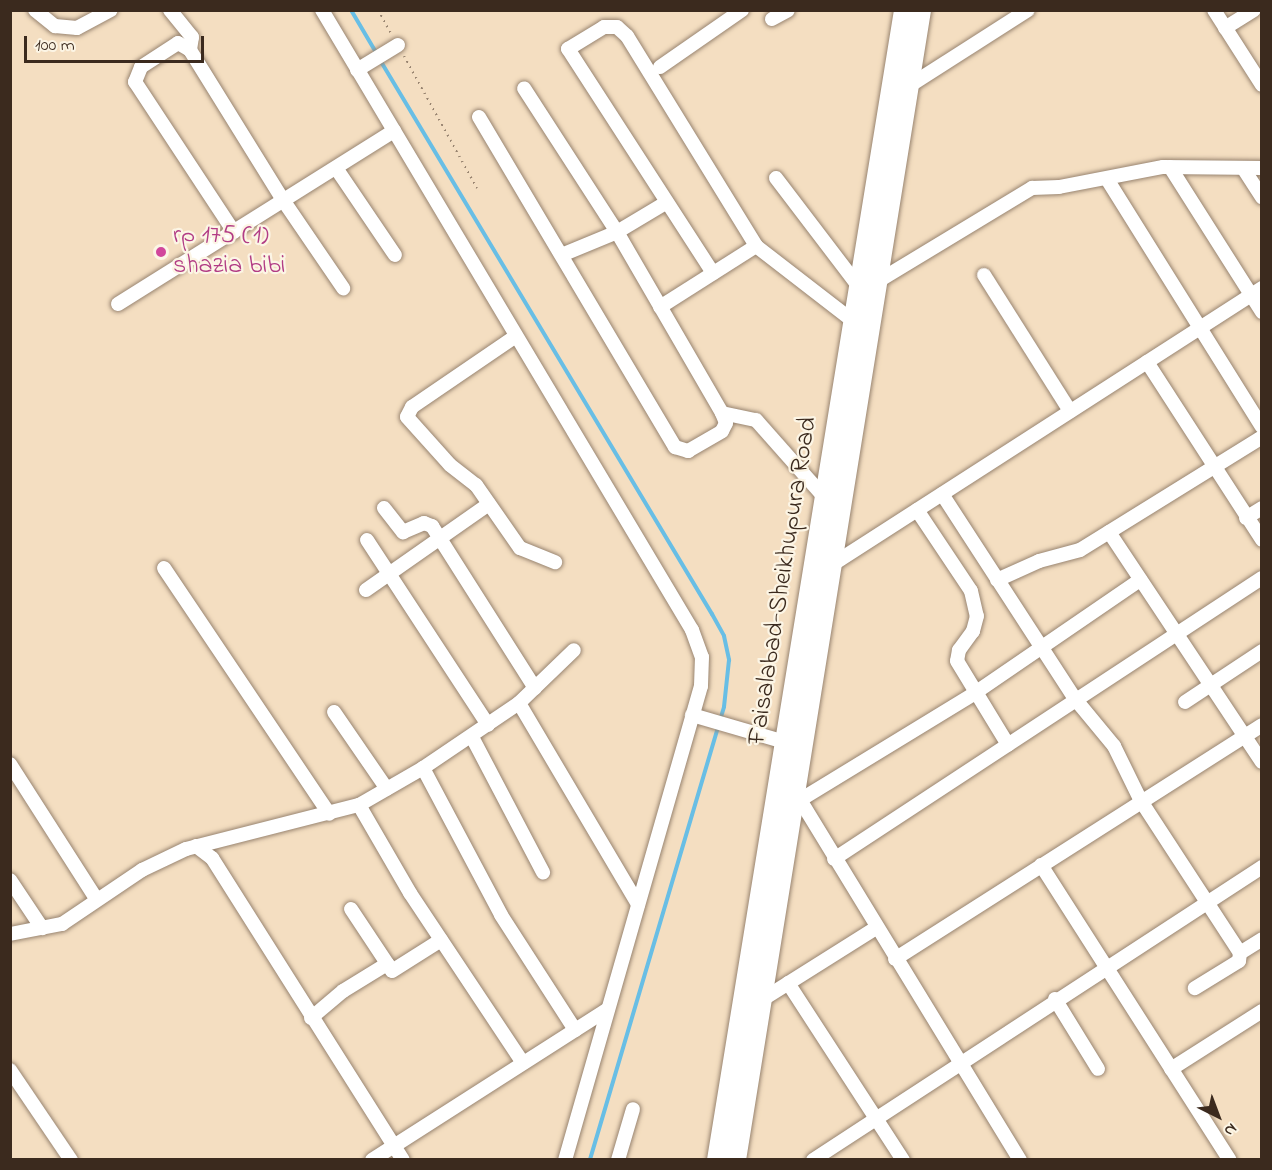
<!DOCTYPE html>
<style>
body{margin:0}
#map{position:relative;width:1272px;height:1170px;overflow:hidden;background:#f4dec1;font-family:"Indie Flower",sans-serif}
div>[style]{position:absolute}
[style*='--x']{left:calc(var(--x)*1px);top:calc(var(--y)*1px);width:calc(var(--w)*1px);rotate:calc(var(--a)*1deg)}
.stream>*{height:4px;margin:-2px;padding:0 2px;transform-origin:2px;border-radius:2px;background:#68bee5}
.path>*{height:2px;margin-top:-1px;transform-origin:0;background:repeating-linear-gradient(90deg,#988470 0 1.5px,transparent 0 6px)}
.roads{filter:drop-shadow(0 0 2px #988470) drop-shadow(0 0 2px #988470)}
.minor>*{height:14px;margin:-7px;padding:0 7px;transform-origin:7px;border-radius:7px;background:#fff}
.highway>*{height:20px;margin:-10px;padding:0 10px;transform-origin:10px;border-radius:10px;background:#fff}
.dots>*{width:16px;height:16px;translate:-50% -50%;box-sizing:border-box;border:3px solid #fcf5e5;border-radius:50%}
span{translate:-50% -50%;white-space:nowrap;text-align:center;line-height:1.15;-webkit-text-stroke:4.5px #fcf5e5;paint-order:stroke}
.hotel-label{font-size:26px;color:#b23c85}
.left{translate:0 -50%;text-align:left}
.street-label{font-size:26px;color:#3b2a1e}
.frame{position:absolute;inset:0;border:12px solid #3b2a1e;pointer-events:none}
.north{position:absolute;left:1188px;top:1086px;width:60px;height:60px;-webkit-text-stroke:4px #fcf5e5;paint-order:stroke;rotate:138deg;font-size:16px;font-weight:700;line-height:24px;text-align:center;color:#3b2a1e}
.north::after{content:'';display:block;margin:auto;width:21px;height:27px;background:#3b2a1e;clip-path:polygon(50% 0,100% 100%,50% 72%,0 100%)}
.scale{position:absolute;left:24px;top:36px;width:180px;height:27px;box-sizing:border-box;border:3px solid #3b2a1e;border-top:0;padding-left:8px;font-size:18px;line-height:21px;white-space:nowrap;color:#3b2a1e;-webkit-text-stroke:4px #fcf5e5;paint-order:stroke}
</style>
<div id="map">
<div class="stream">
<div style="--x:351;--y:10;--w:51;--a:59.4"></div>
<div style="--x:380;--y:60;--w:646;--a:59.07"></div>
<div style="--x:712;--y:614;--w:25;--a:61"></div>
<div style="--x:724;--y:636;--w:25;--a:78"></div>
<div style="--x:729;--y:660;--w:47;--a:96.1"></div>
<div style="--x:724;--y:707;--w:472;--a:106.5"></div>
</div>
<div class="path">
<div style="--x:378;--y:10;--w:26;--a:61"></div>
<div style="--x:404;--y:56;--w:151;--a:61.1"></div>
</div>
<div class="roads">
<div class="minor">
<div style="--x:35;--y:10;--w:26;--a:39"></div>
<div style="--x:55;--y:26;--w:22;--a:5"></div>
<div style="--x:77;--y:28;--w:38;--a:-28"></div>
<div style="--x:170;--y:10;--w:35;--a:51"></div>
<div style="--x:192;--y:37;--w:13;--a:99"></div>
<div style="--x:322;--y:10;--w:722;--a:59.17"></div>
<div style="--x:692;--y:630;--w:29;--a:70"></div>
<div style="--x:702;--y:657;--w:29;--a:92"></div>
<div style="--x:701;--y:686;--w:493;--a:106"></div>
<div style="--x:1214;--y:10;--w:89;--a:57.4"></div>
<div style="--x:772;--y:19;--w:18;--a:-29"></div>
<div style="--x:1225;--y:28;--w:34;--a:-32"></div>
<div style="--x:660;--y:67;--w:100;--a:-34.8"></div>
<div style="--x:357;--y:70;--w:48;--a:-31.4"></div>
<div style="--x:909;--y:86;--w:141;--a:-32.6"></div>
<div style="--x:479;--y:117;--w:384;--a:59.3"></div>
<div style="--x:675;--y:447;--w:14;--a:17"></div>
<div style="--x:688;--y:451;--w:39;--a:-30"></div>
<div style="--x:722;--y:431;--w:9;--a:-63"></div>
<div style="--x:726;--y:423;--w:11;--a:-112"></div>
<div style="--x:722;--y:413;--w:209;--a:-120.1"></div>
<div style="--x:617;--y:232;--w:171;--a:-122.9"></div>
<div style="--x:1170;--y:167;--w:172;--a:57.6"></div>
<div style="--x:336;--y:168;--w:105;--a:55.9"></div>
<div style="--x:1243;--y:168;--w:35;--a:57"></div>
<div style="--x:776;--y:178;--w:137;--a:52.7"></div>
<div style="--x:1107;--y:179;--w:292;--a:58"></div>
<div style="--x:234;--y:232;--w:180;--a:-123.4"></div>
<div style="--x:135;--y:82;--w:16;--a:-68"></div>
<div style="--x:141;--y:67;--w:44;--a:-33"></div>
<div style="--x:178;--y:43;--w:14;--a:30"></div>
<div style="--x:190;--y:50;--w:176;--a:58.2"></div>
<div style="--x:283;--y:200;--w:107;--a:55.7"></div>
<div style="--x:564;--y:254;--w:57;--a:-22.5"></div>
<div style="--x:617;--y:232;--w:58;--a:-31"></div>
<div style="--x:713;--y:273;--w:267;--a:-122.9"></div>
<div style="--x:568;--y:49;--w:42;--a:-31.4"></div>
<div style="--x:604;--y:27;--w:13;--a:0"></div>
<div style="--x:617;--y:27;--w:13;--a:42"></div>
<div style="--x:627;--y:36;--w:246;--a:58.4"></div>
<div style="--x:756;--y:246;--w:123;--a:37.7"></div>
<div style="--x:984;--y:275;--w:161;--a:57.7"></div>
<div style="--x:875;--y:283;--w:184;--a:-31.2"></div>
<div style="--x:1032;--y:188;--w:27;--a:-2"></div>
<div style="--x:1059;--y:187;--w:106;--a:-10.9"></div>
<div style="--x:1163;--y:167;--w:99;--a:0.6"></div>
<div style="--x:118;--y:304;--w:326;--a:-32.1"></div>
<div style="--x:660;--y:307;--w:114;--a:-32.4"></div>
<div style="--x:516;--y:336;--w:126;--a:145.7"></div>
<div style="--x:412;--y:407;--w:11;--a:117"></div>
<div style="--x:407;--y:417;--w:64;--a:48.1"></div>
<div style="--x:450;--y:465;--w:33;--a:38"></div>
<div style="--x:476;--y:485;--w:77;--a:55.1"></div>
<div style="--x:520;--y:548;--w:38;--a:22"></div>
<div style="--x:1147;--y:362;--w:212;--a:57.1"></div>
<div style="--x:722;--y:413;--w:35;--a:12"></div>
<div style="--x:756;--y:420;--w:104;--a:48.5"></div>
<div style="--x:942;--y:494;--w:246;--a:57"></div>
<div style="--x:1076;--y:700;--w:60;--a:50.4"></div>
<div style="--x:1114;--y:746;--w:61;--a:63.9"></div>
<div style="--x:1141;--y:801;--w:181;--a:56.9"></div>
<div style="--x:1240;--y:953;--w:8;--a:97"></div>
<div style="--x:1239;--y:961;--w:52;--a:148.5"></div>
<div style="--x:384;--y:508;--w:31;--a:52"></div>
<div style="--x:403;--y:532;--w:23;--a:-23"></div>
<div style="--x:424;--y:523;--w:9;--a:21"></div>
<div style="--x:432;--y:526;--w:192;--a:57.6"></div>
<div style="--x:917;--y:510;--w:97;--a:56.3"></div>
<div style="--x:971;--y:591;--w:26;--a:77"></div>
<div style="--x:977;--y:616;--w:16;--a:105"></div>
<div style="--x:973;--y:631;--w:24;--a:126"></div>
<div style="--x:959;--y:650;--w:11;--a:100"></div>
<div style="--x:957;--y:661;--w:98;--a:58.7"></div>
<div style="--x:1246;--y:518;--w:19;--a:-32"></div>
<div style="--x:1109;--y:532;--w:276;--a:56.4"></div>
<div style="--x:367;--y:540;--w:221;--a:56.8"></div>
<div style="--x:830;--y:566;--w:514;--a:-32.76"></div>
<div style="--x:164;--y:568;--w:296;--a:56.1"></div>
<div style="--x:997;--y:580;--w:46;--a:-24.3"></div>
<div style="--x:1039;--y:561;--w:42;--a:-15"></div>
<div style="--x:1080;--y:550;--w:214;--a:-31.8"></div>
<div style="--x:366;--y:590;--w:150;--a:-35"></div>
<div style="--x:1185;--y:702;--w:92;--a:-33.5"></div>
<div style="--x:519;--y:703;--w:234;--a:59.4"></div>
<div style="--x:334;--y:712;--w:93;--a:55.5"></div>
<div style="--x:692;--y:715;--w:104;--a:16.2"></div>
<div style="--x:472;--y:737;--w:153;--a:62.3"></div>
<div style="--x:10;--y:764;--w:161;--a:57.4"></div>
<div style="--x:423;--y:768;--w:166;--a:62"></div>
<div style="--x:501;--y:915;--w:137;--a:57.2"></div>
<div style="--x:794;--y:790;--w:434;--a:58.6"></div>
<div style="--x:800;--y:800;--w:202;--a:-31.4"></div>
<div style="--x:972;--y:695;--w:204;--a:-34.4"></div>
<div style="--x:359;--y:805;--w:102;--a:59.9"></div>
<div style="--x:410;--y:893;--w:204;--a:56.4"></div>
<div style="--x:196;--y:846;--w:20;--a:37"></div>
<div style="--x:212;--y:858;--w:357;--a:57.7"></div>
<div style="--x:834;--y:859;--w:512;--a:-33.29"></div>
<div style="--x:1041;--y:865;--w:350;--a:57.4"></div>
<div style="--x:10;--y:880;--w:58;--a:56.3"></div>
<div style="--x:351;--y:909;--w:74;--a:56.5"></div>
<div style="--x:392;--y:971;--w:58;--a:-32.3"></div>
<div style="--x:10;--y:934;--w:53;--a:-10.9"></div>
<div style="--x:62;--y:924;--w:97;--a:-34"></div>
<div style="--x:142;--y:870;--w:49;--a:-25.5"></div>
<div style="--x:186;--y:849;--w:179;--a:-14.3"></div>
<div style="--x:359;--y:805;--w:74;--a:-30"></div>
<div style="--x:423;--y:768;--w:116;--a:-34.1"></div>
<div style="--x:519;--y:703;--w:76;--a:-43.9"></div>
<div style="--x:1240;--y:953;--w:26;--a:-32"></div>
<div style="--x:895;--y:959;--w:435;--a:-32.5"></div>
<div style="--x:788;--y:983;--w:211;--a:57"></div>
<div style="--x:1055;--y:999;--w:82;--a:58.4"></div>
<div style="--x:760;--y:1001;--w:137;--a:-32.2"></div>
<div style="--x:311;--y:1018;--w:42;--a:-40.2"></div>
<div style="--x:343;--y:991;--w:52;--a:-31.5"></div>
<div style="--x:1171;--y:1069;--w:108;--a:-32.5"></div>
<div style="--x:10;--y:1070;--w:109;--a:55.9"></div>
<div style="--x:372;--y:1160;--w:280;--a:-32.6"></div>
<div style="--x:618;--y:1160;--w:53;--a:-73.6"></div>
<div style="--x:813;--y:1160;--w:536;--a:-33.13"></div>
</div>
<div class="highway">
<div style="--x:717;--y:1160;--w:1165;--a:-80.76"></div>
<div style="--x:736;--y:1160;--w:1165;--a:-80.86"></div>
</div>
</div>
<div class="dots">
<div style="left:161px;top:252px;background:#d1479c"></div>
</div>
<div class="hotel-label">
<span class="left" style="left:173px;top:252px">rp 175 (1)<br>shazia bibi</span>
</div>
<div class="street-label">
<span style="left:784px;top:581px;rotate:-81deg">Faisalabad-Sheikhupura Road</span>
</div>
<div class="frame"></div>
<div class="north">N</div>
<div class="scale">100 m</div>
</div>
